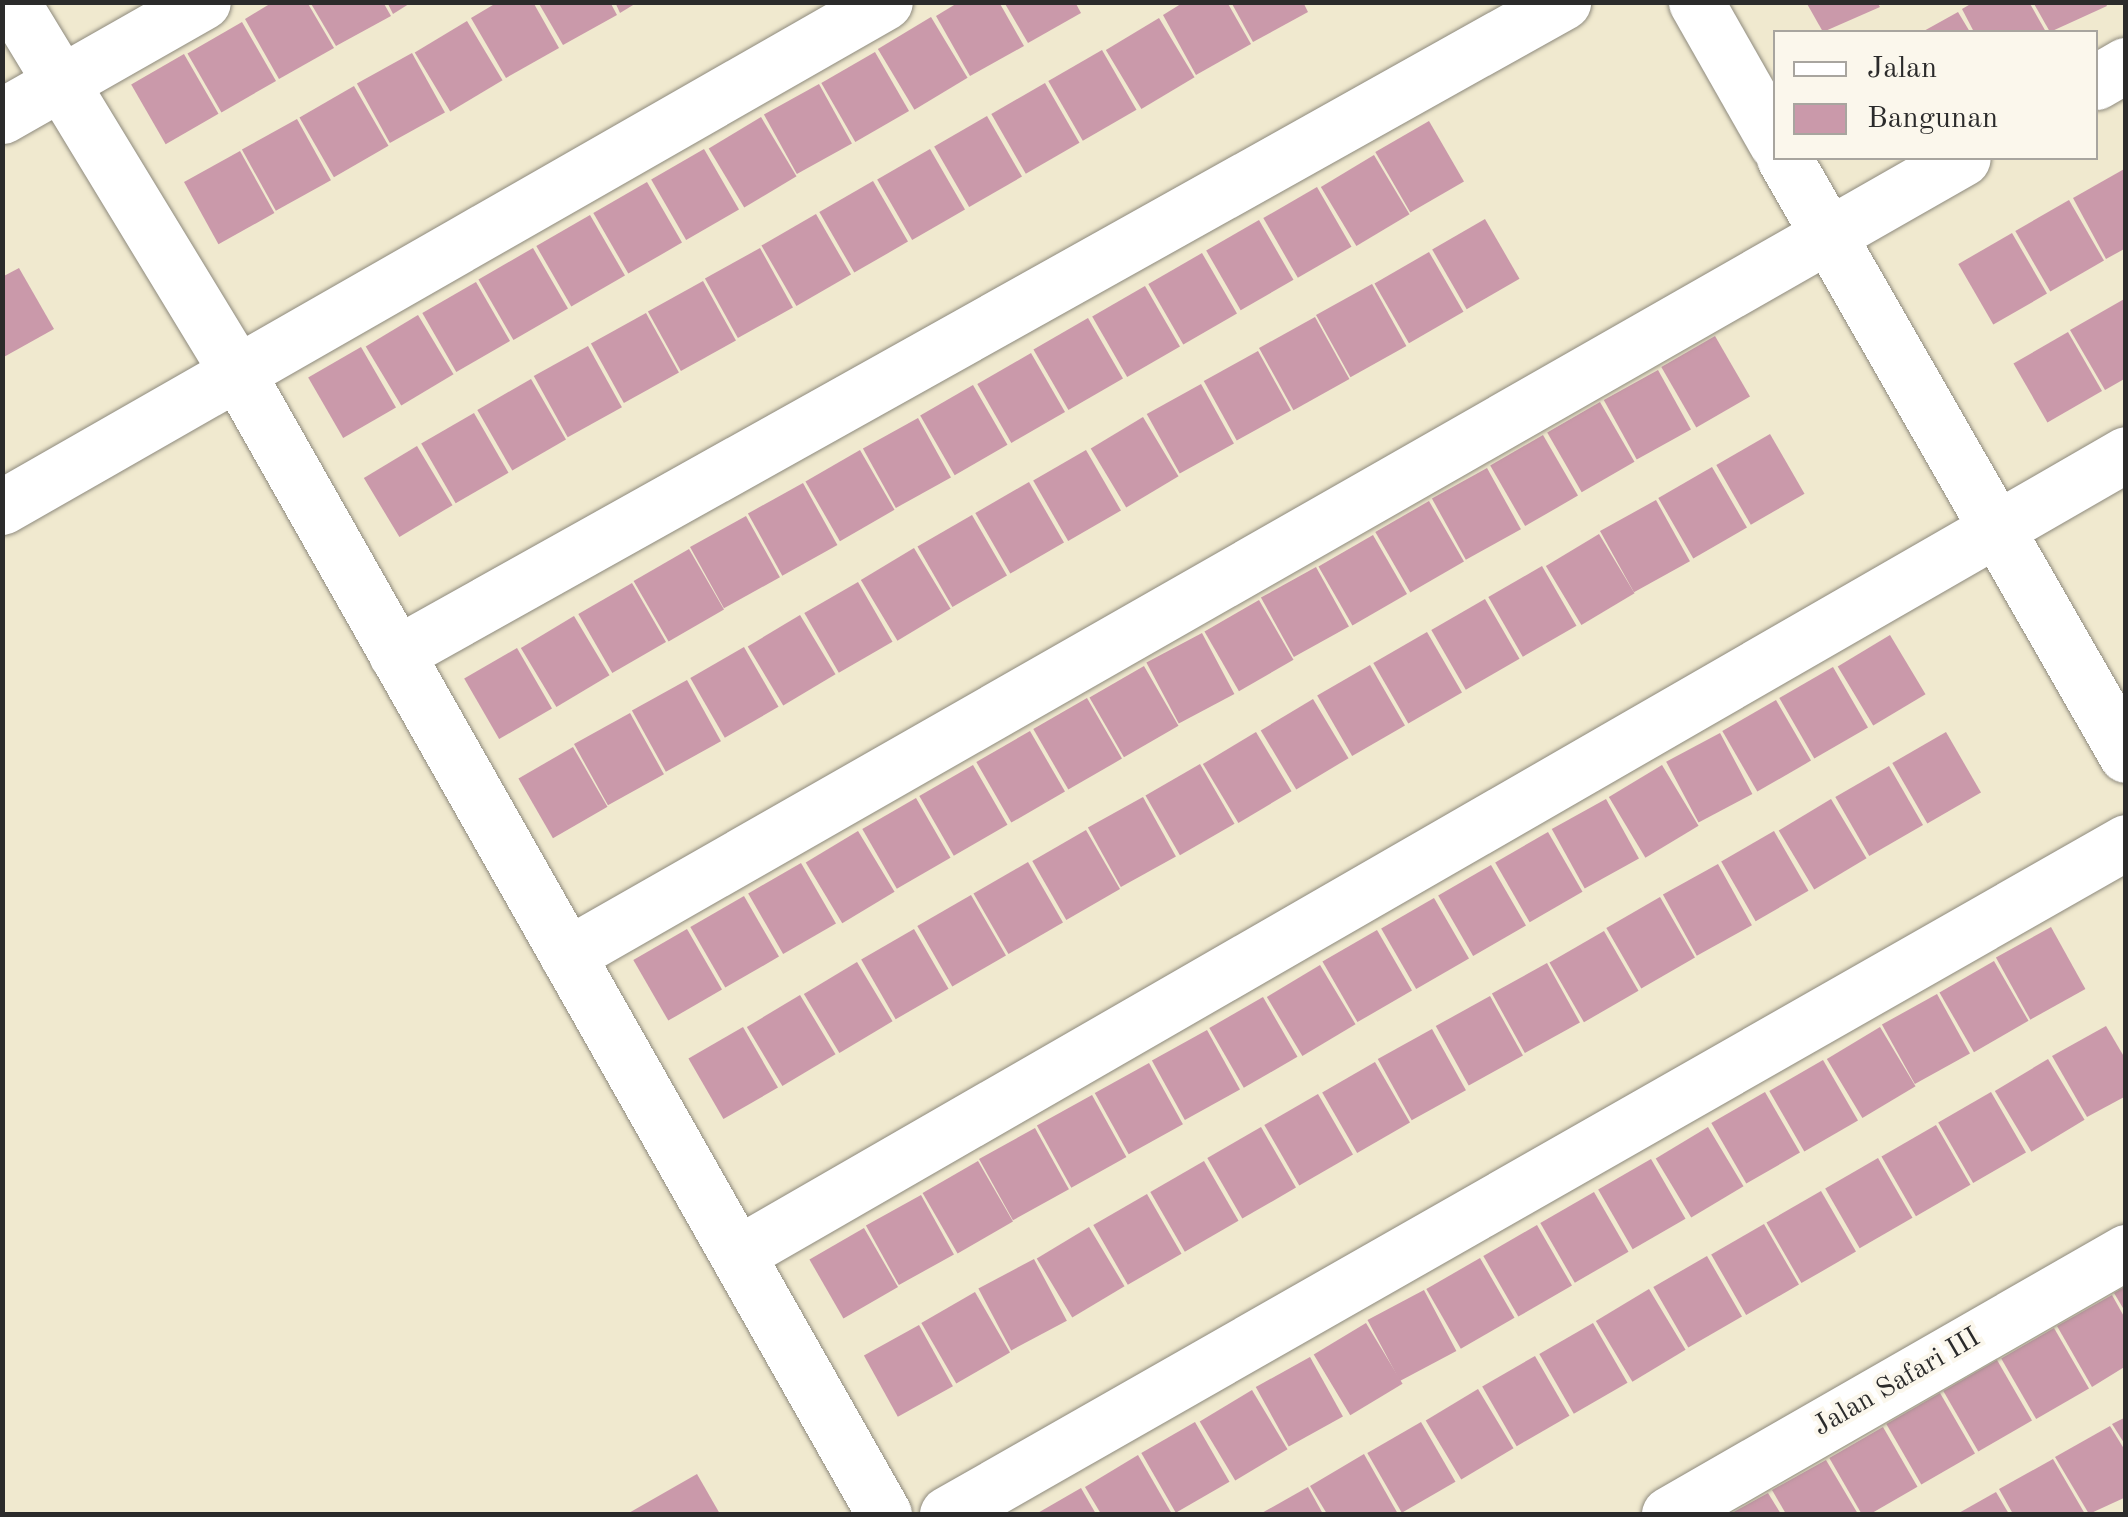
<!DOCTYPE html>
<style>
body{margin:0}
#map{position:relative;width:2128px;height:1517px;overflow:hidden;background:#f0e9cf;font-family:"Old Standard TT",serif}
div>[style]{position:absolute}
[style*='--x']{left:calc(var(--x)*1px);top:calc(var(--y)*1px);width:calc(var(--w)*1px);rotate:calc(var(--a)*1deg)}
.building>*{inset:0;background:#ca99aa;transform-origin:0 0}
.roads{filter:drop-shadow(0 0 2px #8e8a7d) drop-shadow(0 0 2px #8e8a7d)}
.street>*{height:55px;margin:-27.5px;padding:0 27.5px;transform-origin:27.5px;border-radius:27.5px;background:#fff}
span{translate:-50% -50%;white-space:nowrap;text-align:center;line-height:1.15;-webkit-text-stroke:8px #fbf7ec;paint-order:stroke}
.street-label{font-size:28px;color:#2b2b2b}
.frame{position:absolute;inset:0;border:5px solid #2b2b2b;pointer-events:none}
.legend{position:absolute;left:1773px;top:30px;width:325px;height:130px;box-sizing:border-box;background:#fbf7ec;border:2px solid #a8a59f;margin:0;padding:12px 18px;list-style:none;font-size:30px;color:#2b2b2b}
.legend li{display:flex;align-items:center;gap:20px;height:50px}
.legend b{width:50px;border:2px solid #a8a59f}
</style>
<div id="map">
<div class="building">
<div style="clip-path:polygon(273px 2px,307px 2px,334px 48px,279px 79px,245px 19px)"></div>
<div style="clip-path:polygon(310px 2px,383px 2px,391px 16px,336px 46px)"></div>
<div style="clip-path:polygon(387px 2px,412px 2px,393px 14px)"></div>
<div style="clip-path:polygon(498px 2px,533px 2px,559px 48px,506px 78px,471px 18px)"></div>
<div style="clip-path:polygon(538px 2px,610px 2px,617px 15px,563px 45px)"></div>
<div style="clip-path:polygon(615px 2px,638px 2px,620px 13px)"></div>
<div style="clip-path:polygon(959px 2px,999px 2px,1024px 46px,970px 76px,936px 16px)"></div>
<div style="clip-path:polygon(1004px 2px,1075px 2px,1081px 13px,1028px 43px)"></div>
<div style="clip-path:polygon(1184px 2px,1227px 2px,1251px 44px,1196px 75px,1163px 15px)"></div>
<div style="clip-path:polygon(1231px 2px,1303px 2px,1308px 12px,1253px 42px)"></div>
<div style="clip-path:polygon(1806px 2px,1877px 2px,1880px 7px,1823px 32px)"></div>
<div style="clip-path:polygon(1974px 2px,2029px 2px,2046px 32px,1974px 32px,1962px 9px)"></div>
<div style="clip-path:polygon(2033px 2px,2105px 2px,2107px 6px,2050px 32px)"></div>
<div style="clip-path:polygon(1958px 12px,1970px 32px,1922px 32px)"></div>
<div style="left:931px;top:17px;width:71px;height:62px;rotate:59deg"></div>
<div style="left:1159px;top:18px;width:69px;height:62px;rotate:59deg"></div>
<div style="left:467px;top:21px;width:69px;height:61px;rotate:59deg"></div>
<div style="left:242px;top:22px;width:68px;height:63px;rotate:60deg"></div>
<div style="left:1102px;top:50px;width:69px;height:62px;rotate:60deg"></div>
<div style="left:875px;top:52px;width:68px;height:62px;rotate:60deg"></div>
<div style="left:412px;top:53px;width:68px;height:63px;rotate:61deg"></div>
<div style="left:184px;top:54px;width:69px;height:61px;rotate:60deg"></div>
<div style="left:1045px;top:83px;width:69px;height:62px;rotate:60deg"></div>
<div style="left:819px;top:84px;width:68px;height:63px;rotate:61deg"></div>
<div style="left:354px;top:86px;width:69px;height:63px;rotate:60deg"></div>
<div style="left:987px;top:116px;width:70px;height:61px;rotate:60deg"></div>
<div style="left:761px;top:117px;width:69px;height:61px;rotate:59deg"></div>
<div style="left:297px;top:119px;width:70px;height:63px;rotate:61deg"></div>
<div style="left:1429px;top:121px;width:70px;height:62px;rotate:60deg"></div>
<div style="left:704px;top:149px;width:70px;height:61px;rotate:60deg"></div>
<div style="left:930px;top:149px;width:70px;height:61px;rotate:60deg"></div>
<div style="left:240px;top:151px;width:71px;height:64px;rotate:61deg"></div>
<div style="left:1374px;top:155px;width:69px;height:62px;rotate:59deg"></div>
<div style="clip-path:polygon(2126px 168px,2126px 248px,2106px 259px,2073px 198px)"></div>
<div style="left:873px;top:181px;width:70px;height:62px;rotate:60deg"></div>
<div style="left:647px;top:182px;width:70px;height:62px;rotate:60deg"></div>
<div style="left:1317px;top:187px;width:69px;height:62px;rotate:60deg"></div>
<div style="left:2069px;top:200px;width:70px;height:62px;rotate:60deg"></div>
<div style="left:816px;top:214px;width:70px;height:63px;rotate:60deg"></div>
<div style="left:590px;top:215px;width:70px;height:62px;rotate:60deg"></div>
<div style="left:1485px;top:219px;width:69px;height:61px;rotate:60deg"></div>
<div style="left:1259px;top:220px;width:69px;height:61px;rotate:60deg"></div>
<div style="left:2012px;top:233px;width:70px;height:62px;rotate:60deg"></div>
<div style="left:533px;top:248px;width:70px;height:63px;rotate:60deg"></div>
<div style="left:760px;top:248px;width:68px;height:63px;rotate:61deg"></div>
<div style="left:1429px;top:252px;width:69px;height:63px;rotate:60deg"></div>
<div style="left:1202px;top:253px;width:70px;height:62px;rotate:60deg"></div>
<div style="clip-path:polygon(19px 268px,54px 329px,2px 358px,2px 277px)"></div>
<div style="left:703px;top:281px;width:68px;height:63px;rotate:61deg"></div>
<div style="left:476px;top:282px;width:68px;height:62px;rotate:60deg"></div>
<div style="left:1372px;top:284px;width:71px;height:64px;rotate:61deg"></div>
<div style="left:1145px;top:286px;width:70px;height:61px;rotate:60deg"></div>
<div style="clip-path:polygon(2126px 298px,2126px 378px,2105px 390px,2070px 330px)"></div>
<div style="left:646px;top:313px;width:68px;height:63px;rotate:61deg"></div>
<div style="left:418px;top:315px;width:69px;height:61px;rotate:59deg"></div>
<div style="left:1315px;top:317px;width:71px;height:64px;rotate:61deg"></div>
<div style="left:1088px;top:318px;width:70px;height:63px;rotate:60deg"></div>
<div style="left:2068px;top:332px;width:68px;height:63px;rotate:60deg"></div>
<div style="left:1715px;top:336px;width:70px;height:62px;rotate:60deg"></div>
<div style="left:588px;top:346px;width:70px;height:62px;rotate:61deg"></div>
<div style="left:361px;top:347px;width:70px;height:61px;rotate:60deg"></div>
<div style="left:1258px;top:351px;width:68px;height:62px;rotate:61deg"></div>
<div style="left:1031px;top:353px;width:68px;height:62px;rotate:60deg"></div>
<div style="left:1658px;top:370px;width:68px;height:62px;rotate:61deg"></div>
<div style="left:531px;top:379px;width:70px;height:62px;rotate:60deg"></div>
<div style="left:1201px;top:384px;width:68px;height:62px;rotate:61deg"></div>
<div style="left:973px;top:385px;width:69px;height:61px;rotate:60deg"></div>
<div style="left:1600px;top:402px;width:69px;height:61px;rotate:60deg"></div>
<div style="left:474px;top:413px;width:69px;height:61px;rotate:60deg"></div>
<div style="left:1143px;top:417px;width:69px;height:61px;rotate:59deg"></div>
<div style="left:918px;top:418px;width:68px;height:63px;rotate:61deg"></div>
<div style="left:1770px;top:434px;width:69px;height:62px;rotate:60deg"></div>
<div style="left:1543px;top:435px;width:70px;height:61px;rotate:60deg"></div>
<div style="left:417px;top:446px;width:69px;height:62px;rotate:59deg"></div>
<div style="left:860px;top:450px;width:69px;height:63px;rotate:60deg"></div>
<div style="left:1086px;top:450px;width:70px;height:61px;rotate:60deg"></div>
<div style="left:1712px;top:467px;width:70px;height:62px;rotate:60deg"></div>
<div style="left:1487px;top:468px;width:70px;height:63px;rotate:61deg"></div>
<div style="left:1029px;top:482px;width:70px;height:62px;rotate:60deg"></div>
<div style="left:803px;top:483px;width:71px;height:63px;rotate:61deg"></div>
<div style="left:1656px;top:500px;width:70px;height:64px;rotate:61deg"></div>
<div style="left:1429px;top:501px;width:70px;height:62px;rotate:60deg"></div>
<div style="left:972px;top:515px;width:70px;height:63px;rotate:60deg"></div>
<div style="left:746px;top:516px;width:70px;height:64px;rotate:61deg"></div>
<div style="left:1599px;top:534px;width:69px;height:62px;rotate:59deg"></div>
<div style="left:1373px;top:535px;width:68px;height:63px;rotate:60deg"></div>
<div style="left:914px;top:548px;width:71px;height:62px;rotate:59deg"></div>
<div style="left:689px;top:549px;width:70px;height:64px;rotate:60deg"></div>
<div style="left:1542px;top:566px;width:69px;height:62px;rotate:60deg"></div>
<div style="left:1316px;top:567px;width:68px;height:63px;rotate:61deg"></div>
<div style="left:858px;top:582px;width:69px;height:62px;rotate:60deg"></div>
<div style="left:632px;top:583px;width:68px;height:62px;rotate:60deg"></div>
<div style="left:1485px;top:599px;width:69px;height:62px;rotate:60deg"></div>
<div style="left:1259px;top:600px;width:69px;height:63px;rotate:60deg"></div>
<div style="left:800px;top:615px;width:69px;height:61px;rotate:59deg"></div>
<div style="left:574px;top:616px;width:69px;height:62px;rotate:59deg"></div>
<div style="left:1427px;top:632px;width:70px;height:62px;rotate:60deg"></div>
<div style="left:1202px;top:633px;width:69px;height:63px;rotate:62deg"></div>
<div style="left:1890px;top:635px;width:69px;height:61px;rotate:59deg"></div>
<div style="left:744px;top:647px;width:69px;height:62px;rotate:60deg"></div>
<div style="left:517px;top:648px;width:70px;height:61px;rotate:60deg"></div>
<div style="left:1370px;top:665px;width:70px;height:61px;rotate:60deg"></div>
<div style="left:1144px;top:666px;width:69px;height:63px;rotate:60deg"></div>
<div style="left:1833px;top:667px;width:70px;height:62px;rotate:60deg"></div>
<div style="left:687px;top:680px;width:70px;height:63px;rotate:61deg"></div>
<div style="left:1087px;top:698px;width:70px;height:62px;rotate:60deg"></div>
<div style="left:1313px;top:699px;width:69px;height:61px;rotate:59deg"></div>
<div style="left:1776px;top:700px;width:70px;height:62px;rotate:60deg"></div>
<div style="left:630px;top:713px;width:70px;height:64px;rotate:61deg"></div>
<div style="left:1030px;top:731px;width:70px;height:62px;rotate:60deg"></div>
<div style="left:1256px;top:732px;width:69px;height:62px;rotate:59deg"></div>
<div style="left:1946px;top:732px;width:70px;height:62px;rotate:60deg"></div>
<div style="left:1720px;top:733px;width:69px;height:61px;rotate:62deg"></div>
<div style="left:573px;top:747px;width:69px;height:63px;rotate:60deg"></div>
<div style="left:1200px;top:764px;width:69px;height:63px;rotate:60deg"></div>
<div style="left:973px;top:765px;width:69px;height:62px;rotate:60deg"></div>
<div style="left:1662px;top:765px;width:71px;height:62px;rotate:59deg"></div>
<div style="left:1889px;top:766px;width:68px;height:62px;rotate:60deg"></div>
<div style="left:1143px;top:797px;width:68px;height:63px;rotate:61deg"></div>
<div style="left:916px;top:798px;width:69px;height:62px;rotate:60deg"></div>
<div style="left:1606px;top:799px;width:68px;height:62px;rotate:61deg"></div>
<div style="left:1831px;top:799px;width:69px;height:61px;rotate:59deg"></div>
<div style="left:1086px;top:830px;width:68px;height:62px;rotate:60deg"></div>
<div style="left:858px;top:831px;width:71px;height:61px;rotate:59deg"></div>
<div style="left:1774px;top:831px;width:69px;height:61px;rotate:60deg"></div>
<div style="left:1548px;top:832px;width:69px;height:61px;rotate:60deg"></div>
<div style="left:1028px;top:862px;width:70px;height:63px;rotate:60deg"></div>
<div style="left:801px;top:863px;width:70px;height:61px;rotate:60deg"></div>
<div style="left:1718px;top:864px;width:70px;height:63px;rotate:61deg"></div>
<div style="left:1491px;top:865px;width:70px;height:61px;rotate:60deg"></div>
<div style="left:971px;top:895px;width:70px;height:62px;rotate:60deg"></div>
<div style="left:744px;top:896px;width:70px;height:62px;rotate:60deg"></div>
<div style="left:1660px;top:897px;width:70px;height:62px;rotate:60deg"></div>
<div style="left:1434px;top:898px;width:70px;height:61px;rotate:60deg"></div>
<div style="left:2051px;top:927px;width:71px;height:63px;rotate:61deg"></div>
<div style="left:687px;top:929px;width:70px;height:62px;rotate:60deg"></div>
<div style="left:914px;top:929px;width:69px;height:61px;rotate:60deg"></div>
<div style="left:1377px;top:930px;width:70px;height:63px;rotate:60deg"></div>
<div style="left:1604px;top:931px;width:69px;height:63px;rotate:60deg"></div>
<div style="left:1994px;top:961px;width:69px;height:63px;rotate:60deg"></div>
<div style="left:857px;top:962px;width:69px;height:62px;rotate:59deg"></div>
<div style="left:1547px;top:963px;width:68px;height:63px;rotate:61deg"></div>
<div style="left:1320px;top:965px;width:69px;height:62px;rotate:59deg"></div>
<div style="left:1937px;top:994px;width:68px;height:63px;rotate:61deg"></div>
<div style="left:800px;top:995px;width:69px;height:62px;rotate:59deg"></div>
<div style="left:1490px;top:996px;width:68px;height:62px;rotate:61deg"></div>
<div style="left:1263px;top:997px;width:69px;height:62px;rotate:60deg"></div>
<div style="clip-path:polygon(2106px 1026px,2126px 1060px,2126px 1096px,2087px 1117px,2052px 1056px)"></div>
<div style="left:743px;top:1027px;width:70px;height:63px;rotate:60deg"></div>
<div style="left:1880px;top:1027px;width:69px;height:62px;rotate:59deg"></div>
<div style="left:1432px;top:1029px;width:70px;height:62px;rotate:61deg"></div>
<div style="left:1207px;top:1030px;width:68px;height:63px;rotate:61deg"></div>
<div style="left:2048px;top:1059px;width:71px;height:62px;rotate:59deg"></div>
<div style="left:1823px;top:1060px;width:70px;height:62px;rotate:60deg"></div>
<div style="left:1375px;top:1062px;width:70px;height:61px;rotate:60deg"></div>
<div style="left:1149px;top:1063px;width:70px;height:62px;rotate:61deg"></div>
<div style="left:1765px;top:1092px;width:70px;height:62px;rotate:60deg"></div>
<div style="left:1991px;top:1092px;width:70px;height:61px;rotate:60deg"></div>
<div style="left:1318px;top:1094px;width:70px;height:62px;rotate:60deg"></div>
<div style="left:1092px;top:1095px;width:71px;height:63px;rotate:61deg"></div>
<div style="left:1936px;top:1125px;width:69px;height:63px;rotate:60deg"></div>
<div style="left:1261px;top:1127px;width:70px;height:62px;rotate:60deg"></div>
<div style="left:1708px;top:1127px;width:69px;height:61px;rotate:59deg"></div>
<div style="left:1035px;top:1128px;width:70px;height:64px;rotate:61deg"></div>
<div style="left:1878px;top:1158px;width:69px;height:61px;rotate:60deg"></div>
<div style="left:1651px;top:1159px;width:69px;height:61px;rotate:60deg"></div>
<div style="left:978px;top:1161px;width:70px;height:64px;rotate:60deg"></div>
<div style="left:1204px;top:1161px;width:69px;height:62px;rotate:60deg"></div>
<div style="left:1821px;top:1191px;width:70px;height:63px;rotate:60deg"></div>
<div style="left:1594px;top:1192px;width:69px;height:62px;rotate:60deg"></div>
<div style="left:1147px;top:1194px;width:69px;height:62px;rotate:60deg"></div>
<div style="left:921px;top:1195px;width:68px;height:63px;rotate:61deg"></div>
<div style="left:1764px;top:1224px;width:70px;height:61px;rotate:60deg"></div>
<div style="left:1537px;top:1225px;width:70px;height:62px;rotate:60deg"></div>
<div style="left:1089px;top:1227px;width:69px;height:61px;rotate:59deg"></div>
<div style="left:864px;top:1228px;width:68px;height:63px;rotate:60deg"></div>
<div style="left:1707px;top:1256px;width:70px;height:62px;rotate:60deg"></div>
<div style="left:1480px;top:1258px;width:69px;height:62px;rotate:60deg"></div>
<div style="left:1034px;top:1259px;width:70px;height:63px;rotate:62deg"></div>
<div style="clip-path:polygon(2126px 1286px,2126px 1313px,2114px 1293px)"></div>
<div style="left:1649px;top:1289px;width:71px;height:62px;rotate:59deg"></div>
<div style="left:1424px;top:1290px;width:69px;height:64px;rotate:62deg"></div>
<div style="left:975px;top:1292px;width:70px;height:62px;rotate:60deg"></div>
<div style="clip-path:polygon(2112px 1295px,2126px 1320px,2126px 1366px,2092px 1387px,2057px 1326px)"></div>
<div style="left:1366px;top:1323px;width:71px;height:61px;rotate:59deg"></div>
<div style="left:1593px;top:1323px;width:69px;height:62px;rotate:60deg"></div>
<div style="left:919px;top:1325px;width:70px;height:63px;rotate:61deg"></div>
<div style="left:2054px;top:1328px;width:70px;height:61px;rotate:60deg"></div>
<div style="left:1535px;top:1356px;width:69px;height:61px;rotate:60deg"></div>
<div style="left:1310px;top:1357px;width:68px;height:62px;rotate:61deg"></div>
<div style="left:1997px;top:1360px;width:70px;height:62px;rotate:60deg"></div>
<div style="left:1478px;top:1389px;width:69px;height:61px;rotate:59deg"></div>
<div style="left:1252px;top:1390px;width:69px;height:61px;rotate:59deg"></div>
<div style="left:1940px;top:1393px;width:70px;height:62px;rotate:60deg"></div>
<div style="clip-path:polygon(2126px 1417px,2126px 1446px,2112px 1424px)"></div>
<div style="left:1195px;top:1422px;width:69px;height:62px;rotate:60deg"></div>
<div style="left:1421px;top:1422px;width:69px;height:62px;rotate:60deg"></div>
<div style="clip-path:polygon(2110px 1426px,2126px 1452px,2126px 1497px,2089px 1514px,2055px 1457px)"></div>
<div style="left:1883px;top:1427px;width:69px;height:62px;rotate:60deg"></div>
<div style="clip-path:polygon(1364px 1454px,1398px 1514px,1327px 1514px,1310px 1486px)"></div>
<div style="clip-path:polygon(1138px 1455px,1172px 1514px,1101px 1514px,1085px 1487px)"></div>
<div style="clip-path:polygon(2053px 1459px,2085px 1514px,2013px 1514px,1999px 1489px)"></div>
<div style="clip-path:polygon(1826px 1460px,1858px 1514px,1786px 1514px,1772px 1490px)"></div>
<div style="clip-path:polygon(697px 1474px,720px 1514px,627px 1514px)"></div>
<div style="clip-path:polygon(1308px 1487px,1323px 1514px,1260px 1514px)"></div>
<div style="clip-path:polygon(1081px 1488px,1096px 1514px,1036px 1514px)"></div>
<div style="clip-path:polygon(1996px 1492px,2009px 1514px,1957px 1514px)"></div>
<div style="clip-path:polygon(1768px 1493px,1781px 1514px,1730px 1514px)"></div>
</div>
<div class="roads">
<div class="street">
<div style="--x:12;--y:2;--w:435;--a:58.7"></div>
<div style="--x:238;--y:374;--w:1310;--a:60.46"></div>
<div style="--x:1696;--y:2;--w:162;--a:60.4"></div>
<div style="--x:2096;--y:82;--w:34;--a:-30"></div>
<div style="--x:2;--y:116;--w:231;--a:-29.6"></div>
<div style="--x:1784;--y:158;--w:688;--a:60.19"></div>
<div style="--x:2;--y:507;--w:1017;--a:-29.77"></div>
<div style="--x:396;--y:654;--w:1337;--a:-29.19"></div>
<div style="--x:567;--y:955;--w:1607;--a:-29.72"></div>
<div style="--x:739;--y:1253;--w:1601;--a:-29.94"></div>
<div style="--x:947;--y:1514;--w:1357;--a:-29.68"></div>
<div style="--x:1669;--y:1514;--w:527;--a:-29.83"></div>
</div>
</div>
<div class="street-label">
<span style="left:1897px;top:1383px;rotate:-30deg">Jalan Safari III</span>
</div>
<div class="frame"></div>
<ul class="legend">
<li><b style="height:12px;background:#fff"></b>Jalan</li>
<li><b style="height:28px;background:#ca99aa"></b>Bangunan</li>
</ul>
</div>
